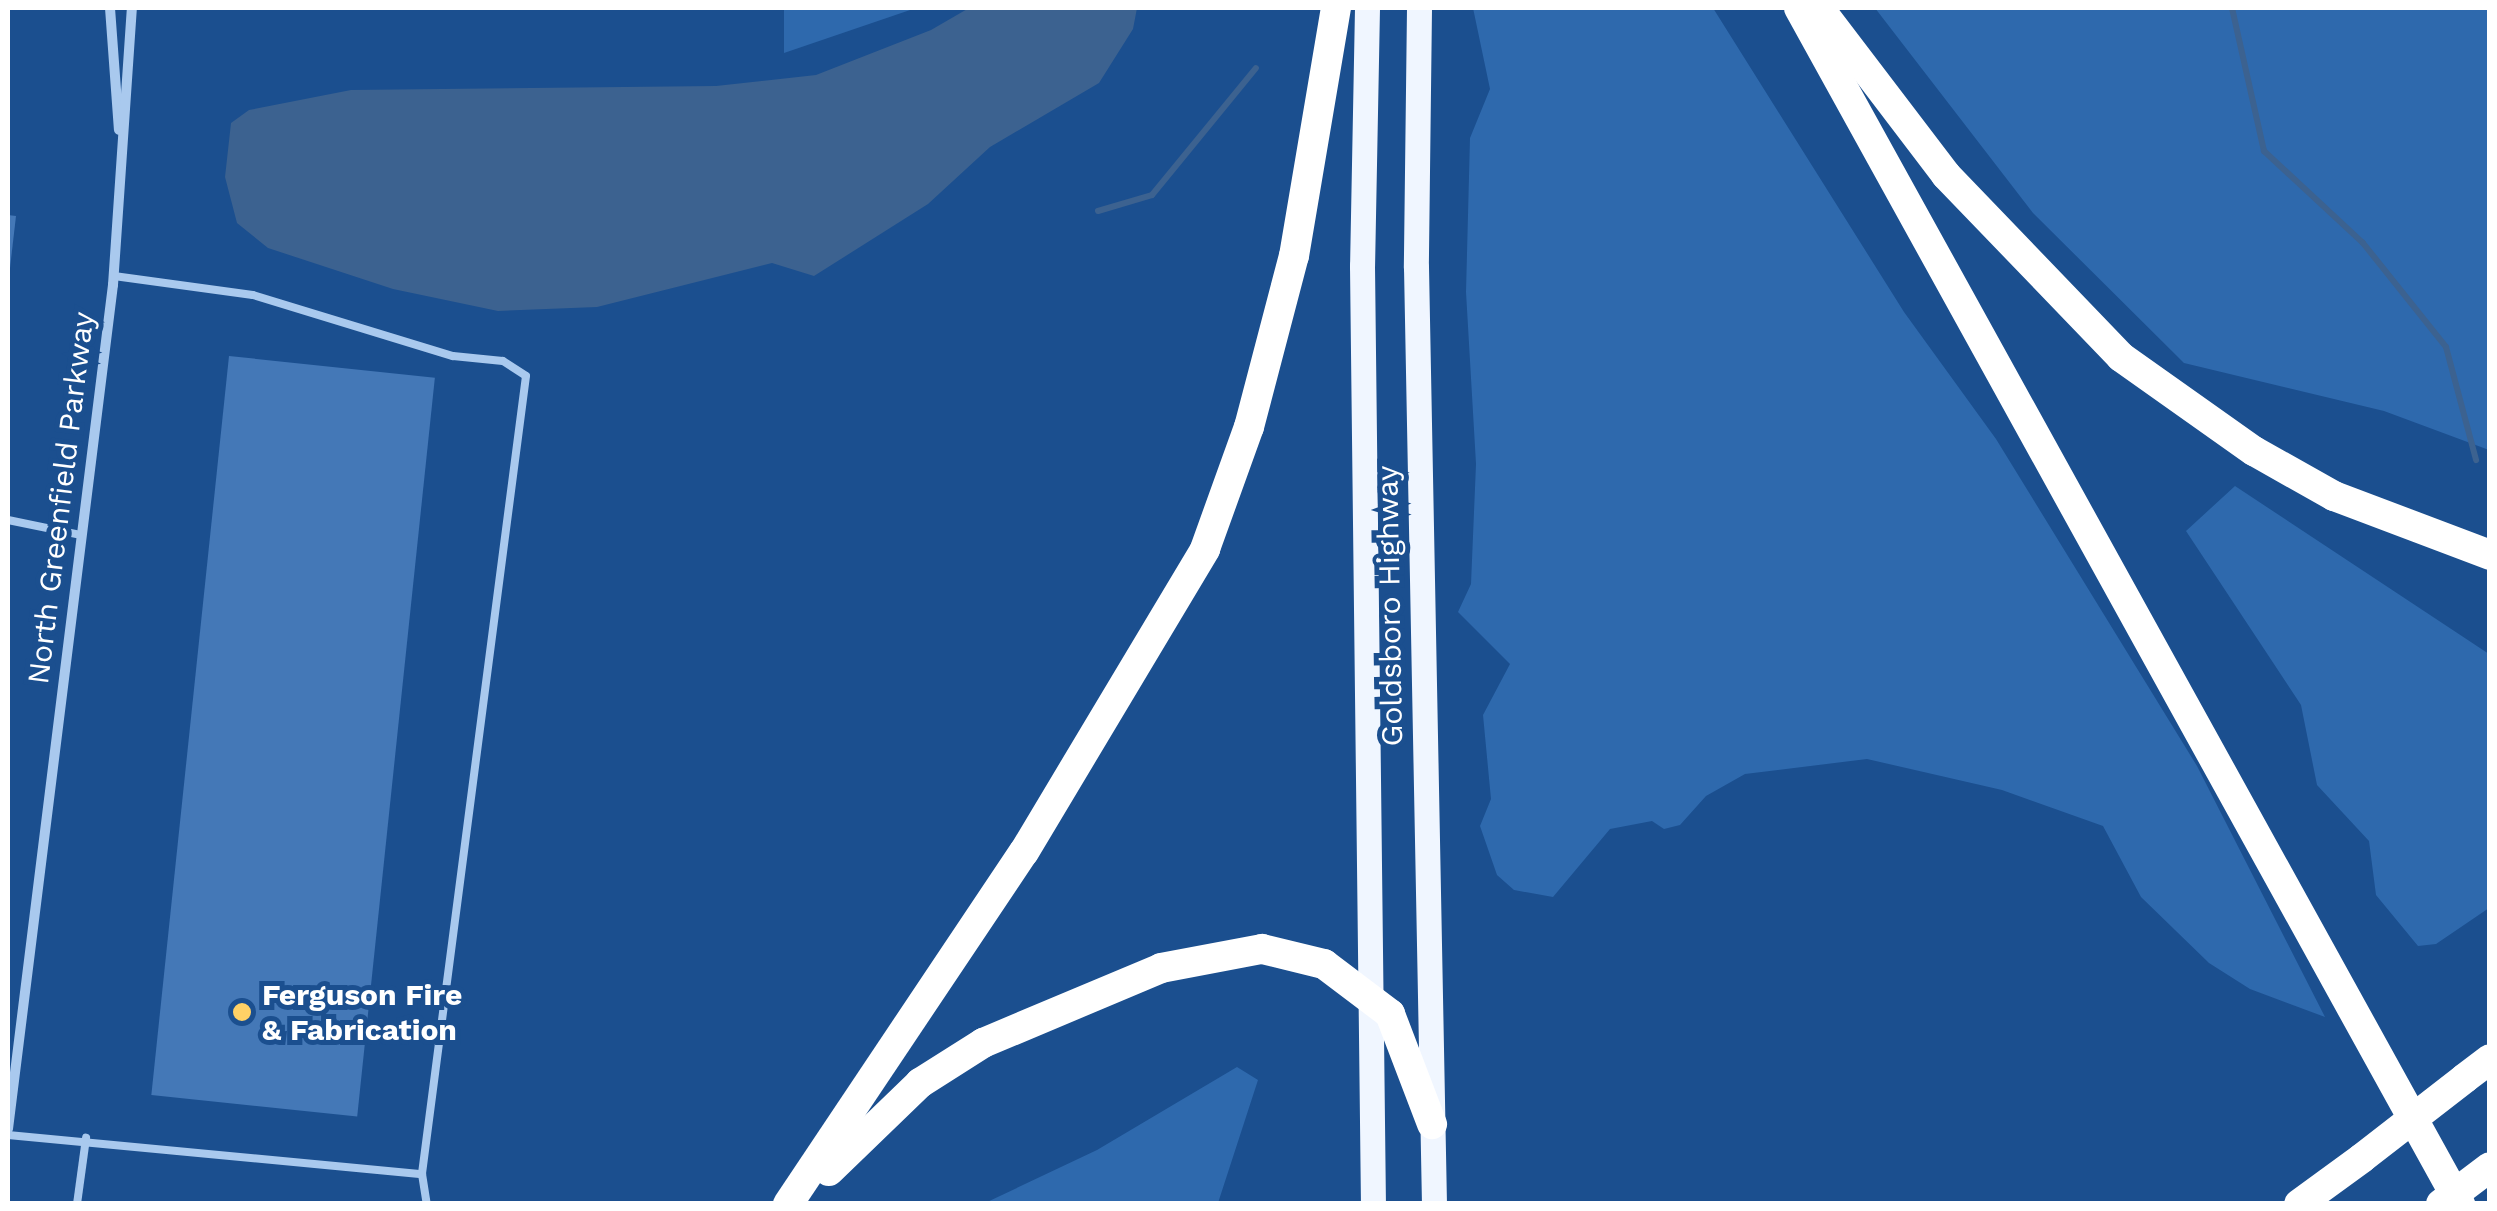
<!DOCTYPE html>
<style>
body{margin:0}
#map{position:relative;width:2497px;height:1211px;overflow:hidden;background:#1b4f8f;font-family:"Work Sans",sans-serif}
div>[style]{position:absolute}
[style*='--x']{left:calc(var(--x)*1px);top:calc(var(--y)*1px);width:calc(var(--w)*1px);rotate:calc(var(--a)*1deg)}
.green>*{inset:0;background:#2e69ad}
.water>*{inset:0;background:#3c6290}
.stream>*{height:6px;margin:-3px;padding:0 3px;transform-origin:3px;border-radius:3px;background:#3c6290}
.building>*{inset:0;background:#4478b7;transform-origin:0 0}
.lane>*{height:8px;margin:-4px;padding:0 4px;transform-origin:4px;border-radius:4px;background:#a9c9ee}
.street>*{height:10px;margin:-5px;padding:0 5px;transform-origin:5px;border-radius:5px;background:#a9c9ee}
.primary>*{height:25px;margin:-12.5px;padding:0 12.5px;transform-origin:12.5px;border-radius:12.5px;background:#f0f6ff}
.highway>*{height:30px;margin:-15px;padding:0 15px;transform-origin:15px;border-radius:15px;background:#fff}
.highway-bridge>*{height:30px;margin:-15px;padding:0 15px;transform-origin:15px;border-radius:15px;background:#fff}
.dots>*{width:28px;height:28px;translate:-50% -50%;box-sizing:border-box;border:5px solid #1b4f8f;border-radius:50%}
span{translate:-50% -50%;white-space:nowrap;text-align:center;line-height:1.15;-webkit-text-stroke:10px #1b4f8f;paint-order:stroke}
.street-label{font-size:30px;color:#fff}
.poi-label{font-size:30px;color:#fff;font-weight:700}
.left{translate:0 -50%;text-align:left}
.frame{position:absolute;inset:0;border:10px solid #fff;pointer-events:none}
</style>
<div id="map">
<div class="green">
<div style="clip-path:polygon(784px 8px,916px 8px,784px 53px)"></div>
<div style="clip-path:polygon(1473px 8px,1713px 8px,1904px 312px,1996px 439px,2197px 766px,2325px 1017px,2250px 989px,2209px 963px,2141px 897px,2103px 826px,2002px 790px,1867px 759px,1745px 774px,1706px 796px,1680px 825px,1664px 829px,1652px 821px,1610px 829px,1553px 897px,1514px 890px,1497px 875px,1480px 826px,1491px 799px,1483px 715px,1510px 664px,1458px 612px,1471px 584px,1476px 464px,1466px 292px,1470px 138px,1490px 89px)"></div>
<div style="clip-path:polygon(1875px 8px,2489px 8px,2489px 450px,2384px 411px,2184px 363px,2033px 213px)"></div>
<div style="clip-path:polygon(2235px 486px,2489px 654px,2489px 908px,2436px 944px,2418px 946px,2376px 895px,2369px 841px,2317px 785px,2301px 705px,2186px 531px)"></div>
<div style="clip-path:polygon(1237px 1067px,1258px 1080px,1218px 1203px,985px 1203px,1097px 1150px)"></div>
</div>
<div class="water">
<div style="clip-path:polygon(969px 8px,1137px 8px,1133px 29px,1099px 83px,990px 147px,928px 204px,814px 276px,772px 263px,597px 307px,498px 311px,393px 289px,268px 248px,237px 223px,225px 177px,231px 123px,249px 110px,351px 90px,716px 86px,816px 75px,931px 30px)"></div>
</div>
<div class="stream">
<div style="--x:2232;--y:8;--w:147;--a:77.4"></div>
<div style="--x:2264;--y:151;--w:135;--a:42.9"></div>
<div style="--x:2363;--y:243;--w:133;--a:51.4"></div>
<div style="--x:2446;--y:347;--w:117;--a:75.1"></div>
<div style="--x:1098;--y:211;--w:56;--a:-16.5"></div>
<div style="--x:1152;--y:195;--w:164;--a:-50.7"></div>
</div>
<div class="building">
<div style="clip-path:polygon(8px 215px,16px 216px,10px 268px,8px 268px)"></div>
<div style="left:229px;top:356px;width:207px;height:743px;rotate:6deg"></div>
</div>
<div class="lane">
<div style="--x:114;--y:276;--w:140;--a:7.8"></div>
<div style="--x:253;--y:295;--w:209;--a:17"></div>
<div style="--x:453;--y:356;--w:50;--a:5.7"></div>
<div style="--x:503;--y:361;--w:27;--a:33"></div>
<div style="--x:526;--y:376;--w:805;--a:97.43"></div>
<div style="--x:422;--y:1174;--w:30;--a:81"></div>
<div style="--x:8;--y:520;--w:75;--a:11.6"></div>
<div style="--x:8;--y:1135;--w:416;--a:5.4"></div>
<div style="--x:77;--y:1204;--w:67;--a:-82.2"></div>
</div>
<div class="street">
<div style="--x:110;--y:8;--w:122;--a:85.8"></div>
<div style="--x:8;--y:1129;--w:851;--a:-82.91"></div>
<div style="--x:113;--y:285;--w:278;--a:-86.1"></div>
</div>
<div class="primary">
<div style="--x:1367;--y:8;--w:258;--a:91.1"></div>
<div style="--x:1362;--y:266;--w:938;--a:89.33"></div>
<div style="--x:1419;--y:8;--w:259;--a:90.7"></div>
<div style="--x:1416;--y:267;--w:937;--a:88.9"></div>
</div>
<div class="highway">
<div style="--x:1799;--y:8;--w:1367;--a:61.07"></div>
<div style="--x:1819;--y:8;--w:210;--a:52.7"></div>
<div style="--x:1946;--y:175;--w:252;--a:46.1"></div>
<div style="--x:2121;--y:357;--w:163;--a:35.3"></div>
<div style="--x:2254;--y:451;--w:92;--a:29.4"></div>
<div style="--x:2334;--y:496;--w:167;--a:20.7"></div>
<div style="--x:2465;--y:1078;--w:31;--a:-37"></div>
<div style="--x:829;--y:1171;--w:127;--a:-44"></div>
<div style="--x:920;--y:1083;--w:75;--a:-32.4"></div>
<div style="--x:983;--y:1043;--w:193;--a:-22.8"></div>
<div style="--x:1161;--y:968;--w:103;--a:-10.7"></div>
<div style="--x:1262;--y:949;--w:64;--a:13.6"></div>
<div style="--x:1324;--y:964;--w:83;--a:37.1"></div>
<div style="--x:1390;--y:1014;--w:118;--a:69.1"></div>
<div style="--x:788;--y:1204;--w:424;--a:-56.2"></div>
<div style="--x:1024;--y:852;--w:353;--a:-59.1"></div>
<div style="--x:1205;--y:549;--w:130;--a:-70.2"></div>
<div style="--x:1249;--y:427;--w:177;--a:-75.3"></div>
<div style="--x:1294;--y:256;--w:252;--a:-80.4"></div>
<div style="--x:2299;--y:1204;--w:78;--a:-36.1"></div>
</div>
<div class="highway-bridge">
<div style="--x:2362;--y:1158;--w:130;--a:-37.8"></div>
<div style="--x:2441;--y:1204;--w:61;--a:-37.1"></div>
</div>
<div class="dots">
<div style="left:242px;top:1012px;background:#ffd166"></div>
</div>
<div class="street-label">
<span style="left:61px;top:498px;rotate:-83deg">North Greenfield Parkway</span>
<span style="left:1390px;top:606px;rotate:-91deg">Goldsboro Highway</span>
</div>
<div class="poi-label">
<span class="left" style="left:262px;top:1012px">Ferguson Fire<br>&amp; Fabrication</span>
</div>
<div class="frame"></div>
</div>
